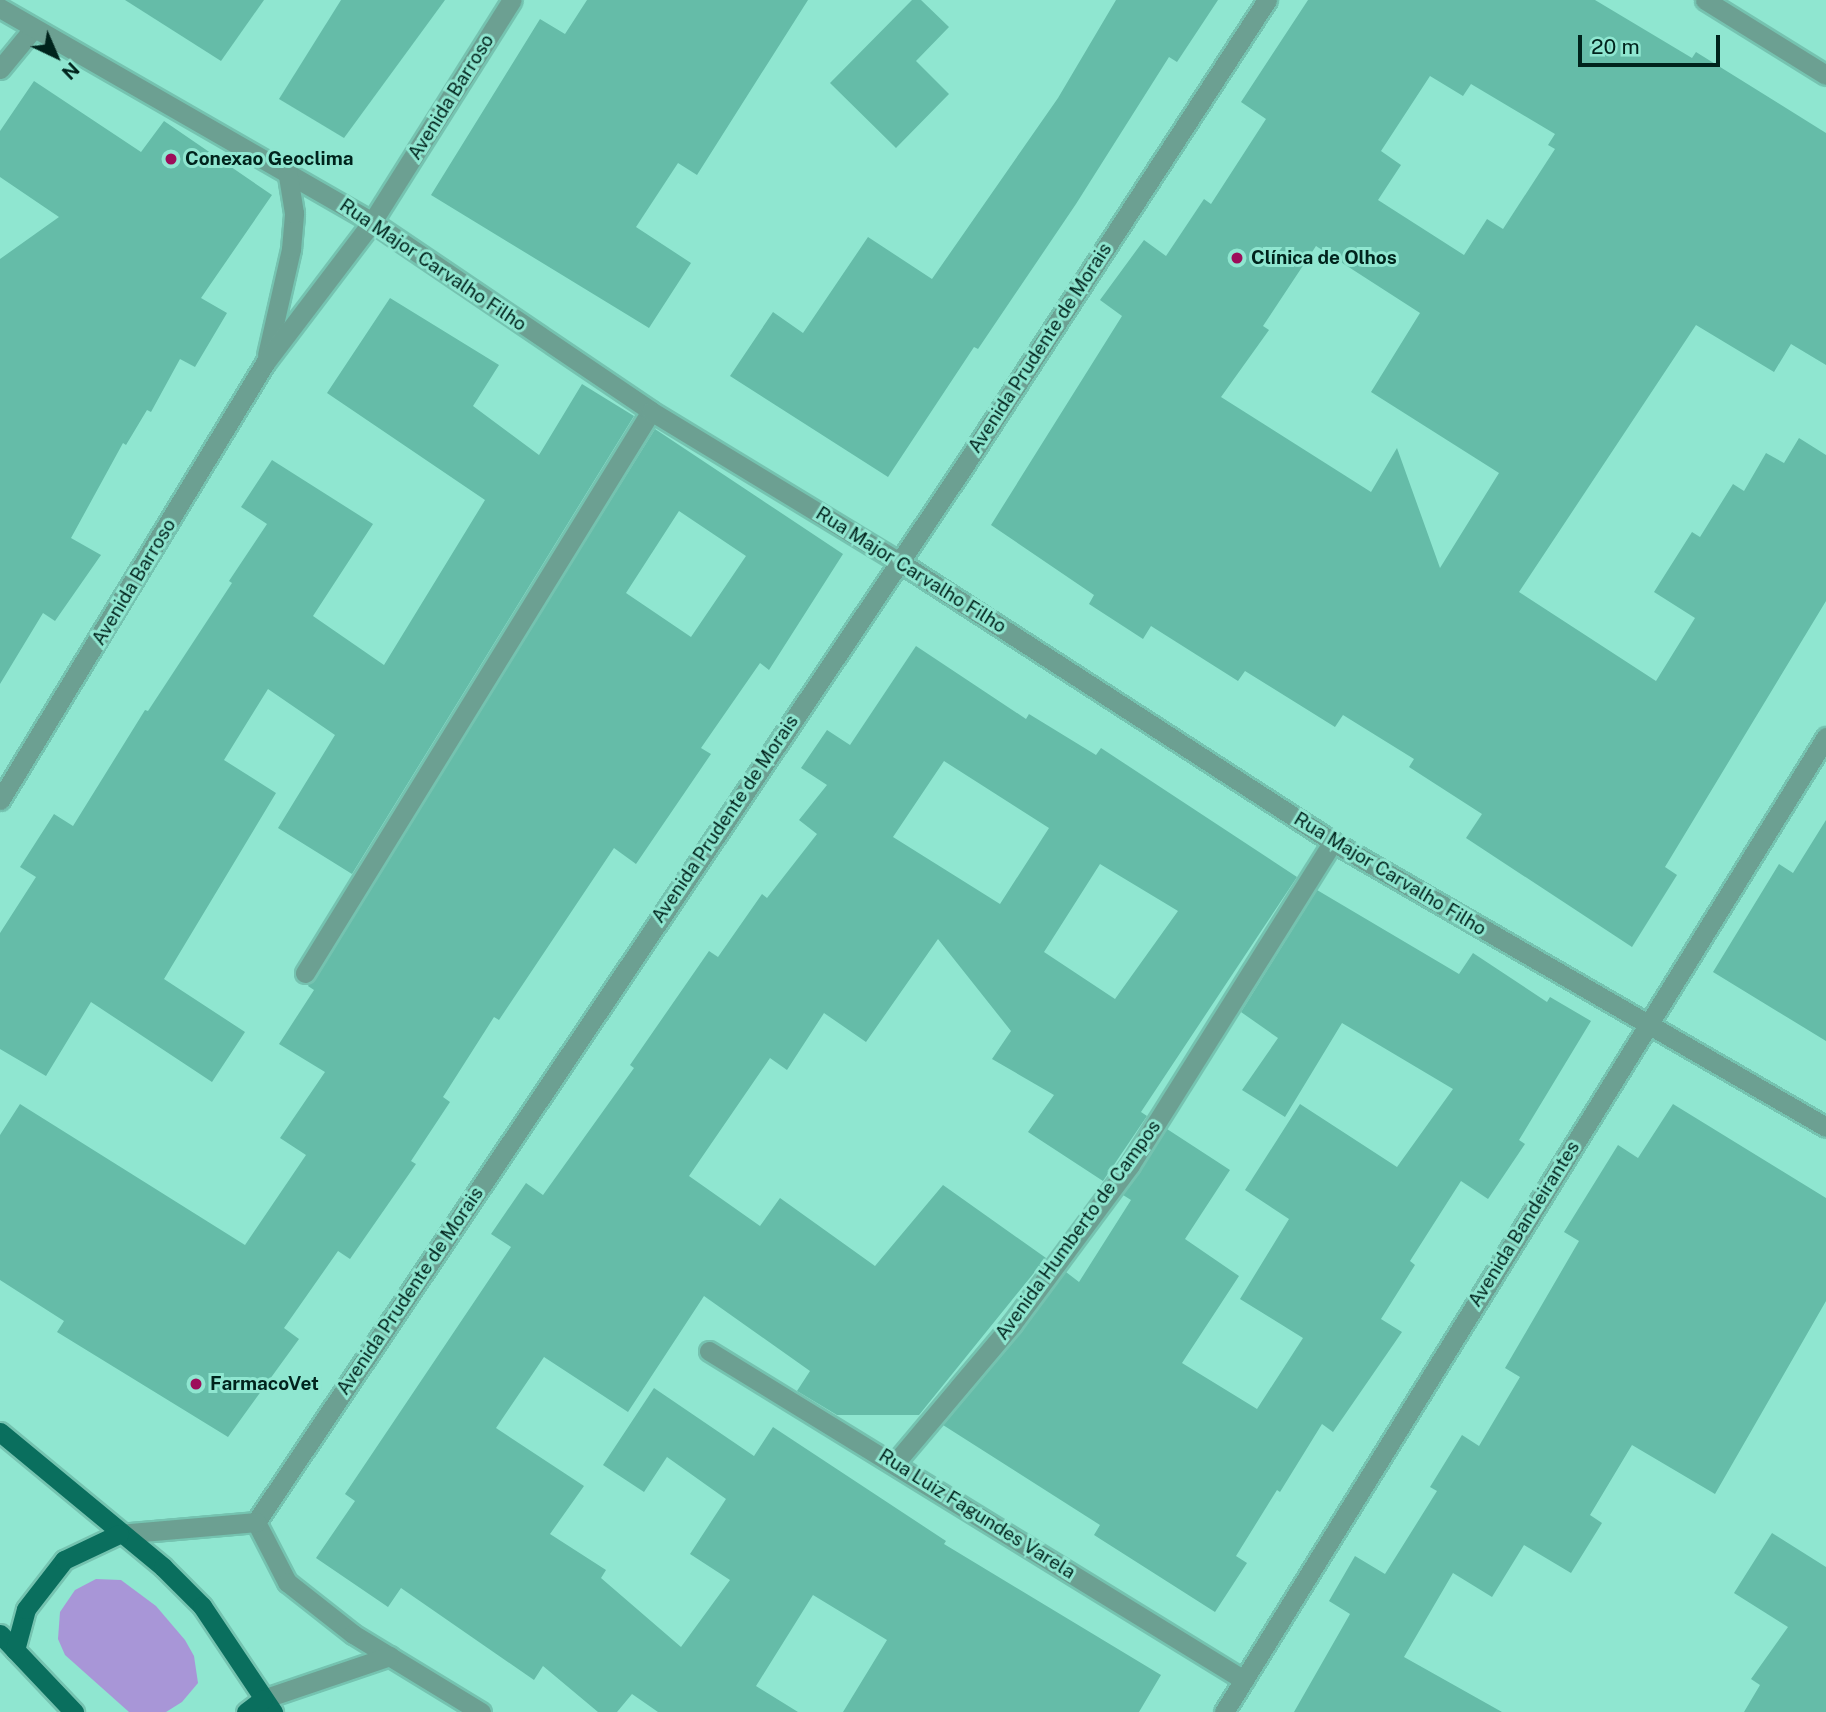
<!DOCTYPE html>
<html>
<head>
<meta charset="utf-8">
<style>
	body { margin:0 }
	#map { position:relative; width:1826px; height:1712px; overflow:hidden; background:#8fe6d0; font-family:"Public Sans",sans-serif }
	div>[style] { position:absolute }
	.green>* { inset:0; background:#a896d7 }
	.building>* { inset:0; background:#65bca8 }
	.roads { filter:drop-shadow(2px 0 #75c3b0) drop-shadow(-2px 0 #75c3b0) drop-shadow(0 2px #75c3b0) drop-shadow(0 -2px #75c3b0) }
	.service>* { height:19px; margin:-9.5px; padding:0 9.5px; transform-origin:9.5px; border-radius:9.5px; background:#6ca092 }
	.minor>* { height:19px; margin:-9.5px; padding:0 9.5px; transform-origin:9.5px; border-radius:9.5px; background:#6ca092 }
	.tertiary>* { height:19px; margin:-9.5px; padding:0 9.5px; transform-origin:9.5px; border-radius:9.5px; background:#6ca092 }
	.primary>* { height:19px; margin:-9.5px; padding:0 9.5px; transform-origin:9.5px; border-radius:9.5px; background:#0a6f5e }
	.dots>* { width:19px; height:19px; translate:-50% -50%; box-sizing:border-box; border:4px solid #8fe6d0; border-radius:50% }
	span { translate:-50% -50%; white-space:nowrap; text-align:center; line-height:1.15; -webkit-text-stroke:6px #8fe6d0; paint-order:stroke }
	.street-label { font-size:19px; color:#00231c }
	.poi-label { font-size:19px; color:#00231c; font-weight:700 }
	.left { translate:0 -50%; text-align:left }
	.north { position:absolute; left:21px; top:21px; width:70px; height:70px; -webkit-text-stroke:5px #8fe6d0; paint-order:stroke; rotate:136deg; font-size:19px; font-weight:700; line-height:28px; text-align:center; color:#00231c }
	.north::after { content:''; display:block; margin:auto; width:24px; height:32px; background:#00231c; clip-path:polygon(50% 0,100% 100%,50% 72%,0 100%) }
	.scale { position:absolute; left:1578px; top:35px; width:142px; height:32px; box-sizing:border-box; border:4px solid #00231c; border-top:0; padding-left:9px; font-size:21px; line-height:24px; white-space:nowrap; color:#00231c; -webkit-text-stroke:5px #8fe6d0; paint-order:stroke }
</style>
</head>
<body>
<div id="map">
	<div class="green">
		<i style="clip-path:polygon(96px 1579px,121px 1580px,156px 1606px,185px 1640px,194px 1656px,198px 1683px,182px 1702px,166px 1712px,129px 1712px,65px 1655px,58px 1639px,60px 1612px,75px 1590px)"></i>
	</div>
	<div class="building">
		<i style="clip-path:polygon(125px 0,264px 0,221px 61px)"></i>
		<i style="clip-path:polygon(341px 0,445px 0,344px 138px,279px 99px)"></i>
		<i style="clip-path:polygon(587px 0,808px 0,697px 175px,678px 163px,636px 227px,691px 263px,649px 328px,431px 195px,540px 19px,565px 34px)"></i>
		<i style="clip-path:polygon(912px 0,921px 0,949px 27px,916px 61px,949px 94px,896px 148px,830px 83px)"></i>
		<i style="clip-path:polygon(1116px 0,1218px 0,1177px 62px,1169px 57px,1076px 204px,978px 349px,974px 347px,888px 477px,730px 376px,773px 312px,803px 333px,868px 237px,932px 279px,1058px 98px)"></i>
		<i style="clip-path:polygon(evenodd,1308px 0,1595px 0,1692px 58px,1696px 52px,1826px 133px,1826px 365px,1791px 344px,1774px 372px,1696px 325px,1519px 592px,1656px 681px,1695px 618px,1654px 592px,1692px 532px,1700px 537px,1733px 484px,1744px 491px,1766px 453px,1784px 463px,1799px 438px,1826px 455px,1826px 601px,1665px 867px,1677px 875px,1632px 947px,1466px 838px,1482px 814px,1409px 767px,1414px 759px,1343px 715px,1335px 727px,1245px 671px,1238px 681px,1151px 626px,1143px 639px,1089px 604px,1094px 595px,991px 525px,1122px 316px,1100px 300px,1144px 240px,1166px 256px,1204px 199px,1211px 204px,1266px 119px,1241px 102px,1308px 0,1430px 76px,1463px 96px,1471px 84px,1555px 134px,1548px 145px,1555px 149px,1503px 229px,1487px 219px,1464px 255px,1378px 200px,1401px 165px,1381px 151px,1430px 76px,1308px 0,1316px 246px,1420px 313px,1371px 392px,1499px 473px,1440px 568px,1397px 448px,1371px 492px,1221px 397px,1269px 330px,1263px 326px,1316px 246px)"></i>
		<i style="clip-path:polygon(34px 81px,141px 152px,164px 121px,272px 195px,201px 298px,227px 313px,195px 367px,180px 359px,151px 412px,147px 410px,126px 445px,123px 443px,71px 538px,101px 555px,55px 621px,43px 613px,0 684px,0 259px,59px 217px,0 177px,0 131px)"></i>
		<i style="clip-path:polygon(390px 298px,499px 365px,473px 406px,539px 455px,582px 384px,634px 416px,352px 874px,278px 828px,335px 735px,268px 689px,224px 760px,276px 793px,164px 979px,245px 1032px,212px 1082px,91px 1002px,46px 1076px,0 1049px,0 933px,36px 877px,20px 867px,54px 814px,73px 826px,145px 710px,148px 711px,232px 583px,229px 581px,267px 524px,241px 507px,272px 460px,373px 524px,313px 616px,384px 665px,485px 500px,327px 393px)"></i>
		<i style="clip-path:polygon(evenodd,655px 429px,843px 554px,769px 670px,760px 663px,701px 748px,711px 754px,636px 864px,614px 848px,499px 1020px,494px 1017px,443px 1097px,450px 1102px,411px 1161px,416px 1164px,350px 1259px,338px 1251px,284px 1328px,299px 1339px,228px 1437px,57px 1332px,64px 1321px,0 1280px,0 1135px,20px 1104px,245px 1245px,306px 1155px,280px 1138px,325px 1072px,279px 1044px,314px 990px,308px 986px,655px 429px,679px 511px,746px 556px,691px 637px,626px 593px,679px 511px)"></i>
		<i style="clip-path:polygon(evenodd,916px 646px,1026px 719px,1029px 714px,1096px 755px,1101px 748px,1297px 877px,1141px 1112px,1147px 1116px,1103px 1181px,1028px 1132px,1054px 1095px,992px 1059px,1011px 1031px,938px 939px,866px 1042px,824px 1013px,787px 1070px,770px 1058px,689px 1176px,760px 1226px,780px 1198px,875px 1266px,943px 1185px,1046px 1258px,919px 1415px,837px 1415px,797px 1391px,810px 1371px,704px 1296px,628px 1412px,544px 1357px,496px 1428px,584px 1486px,550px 1534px,606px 1570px,601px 1578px,681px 1647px,730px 1580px,690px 1554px,726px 1499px,667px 1457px,644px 1492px,603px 1465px,654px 1388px,754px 1456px,773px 1427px,946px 1541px,944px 1544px,1161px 1675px,1139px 1712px,843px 1712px,887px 1640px,813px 1595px,756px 1686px,798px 1712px,658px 1712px,632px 1694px,617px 1712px,598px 1712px,543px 1666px,534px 1680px,401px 1588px,388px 1607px,316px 1558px,355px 1501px,345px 1494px,511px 1247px,491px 1234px,526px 1183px,543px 1195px,634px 1068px,630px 1065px,709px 951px,718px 957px,762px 894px,767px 898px,817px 834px,799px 820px,827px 785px,801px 768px,827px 730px,850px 745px,916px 646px,944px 761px,1049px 828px,1000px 904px,893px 837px,944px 761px,916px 646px,1100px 864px,1178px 911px,1115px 999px,1044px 952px,1100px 864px)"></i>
		<i style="clip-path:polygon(1826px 820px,1826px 1041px,1713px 972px,1779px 864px,1793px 873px)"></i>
		<i style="clip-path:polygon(1317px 890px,1459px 974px,1473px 953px,1547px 1002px,1550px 997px,1591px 1021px,1519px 1140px,1525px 1144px,1488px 1199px,1461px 1181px,1410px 1261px,1415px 1265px,1381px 1319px,1402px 1332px,1333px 1432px,1322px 1424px,1280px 1492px,1277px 1490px,1236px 1556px,1247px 1563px,1215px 1612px,1094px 1535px,1100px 1525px,943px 1425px,1066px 1272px,1079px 1282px,1131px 1200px,1123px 1195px,1167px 1129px,1230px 1170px,1185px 1239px,1239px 1276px,1182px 1363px,1257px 1409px,1303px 1338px,1240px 1299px,1289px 1219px,1245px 1190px,1300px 1104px,1397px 1167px,1453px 1089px,1342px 1023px,1285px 1117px,1242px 1090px,1278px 1038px,1241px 1012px)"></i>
		<i style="clip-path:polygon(1673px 1104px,1826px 1198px,1826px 1301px,1715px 1494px,1632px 1445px,1590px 1515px,1602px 1523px,1571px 1573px,1524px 1545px,1492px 1597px,1453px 1573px,1404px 1657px,1502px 1712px,1294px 1712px,1350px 1614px,1329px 1601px,1355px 1556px,1385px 1574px,1437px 1491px,1430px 1487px,1462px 1435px,1479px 1446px,1520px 1377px,1505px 1368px,1579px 1241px,1564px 1232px,1618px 1145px,1638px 1158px)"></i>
		<i style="clip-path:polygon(1772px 1533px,1826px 1567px,1826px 1712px,1744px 1712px,1760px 1685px,1751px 1679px,1788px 1627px,1734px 1593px)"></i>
	</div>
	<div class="roads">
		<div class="service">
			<i style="left:305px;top:973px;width:660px;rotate:-58.38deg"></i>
		</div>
		<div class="minor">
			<i style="left:1705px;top:0;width:142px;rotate:31.8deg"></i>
			<i style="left:0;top:69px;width:52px;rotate:-50.5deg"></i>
			<i style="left:372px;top:222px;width:337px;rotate:34.1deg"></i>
			<i style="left:651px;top:411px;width:289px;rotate:31.3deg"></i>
			<i style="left:898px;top:561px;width:518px;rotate:32.86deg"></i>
			<i style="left:1333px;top:842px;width:569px;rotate:30.03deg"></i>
			<i style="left:709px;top:1351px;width:628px;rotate:31.59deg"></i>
			<i style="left:895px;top:1463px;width:182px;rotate:-49.9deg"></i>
			<i style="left:1012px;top:1324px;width:198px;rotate:-53.4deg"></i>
			<i style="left:1130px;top:1165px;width:381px;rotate:-57.9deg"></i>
			<i style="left:256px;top:1522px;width:1271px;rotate:-56.16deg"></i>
			<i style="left:964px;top:466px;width:556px;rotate:-56.97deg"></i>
			<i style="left:256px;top:1522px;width:68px;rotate:62.7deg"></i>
			<i style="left:287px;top:1582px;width:84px;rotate:38.2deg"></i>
			<i style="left:353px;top:1634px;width:150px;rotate:31.4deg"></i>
			<i style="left:119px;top:1534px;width:138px;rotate:-5deg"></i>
			<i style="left:263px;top:1699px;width:134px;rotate:-18.7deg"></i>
			<i style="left:1224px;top:1712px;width:1146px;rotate:-58.31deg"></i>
		</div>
		<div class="tertiary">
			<i style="left:0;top:8px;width:429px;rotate:29.9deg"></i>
			<i style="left:267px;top:355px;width:109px;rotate:-77.2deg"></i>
			<i style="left:291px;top:249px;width:36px;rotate:-85deg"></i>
			<i style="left:294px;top:213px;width:44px;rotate:-99.2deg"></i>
			<i style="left:0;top:800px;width:511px;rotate:-58.77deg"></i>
			<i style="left:265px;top:363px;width:177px;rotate:-52.8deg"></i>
			<i style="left:372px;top:222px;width:262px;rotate:-57.8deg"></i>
		</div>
		<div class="primary">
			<i style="left:0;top:1432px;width:212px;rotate:39.6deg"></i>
			<i style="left:163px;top:1567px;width:55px;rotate:45deg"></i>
			<i style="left:202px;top:1606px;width:128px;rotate:56.2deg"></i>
			<i style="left:0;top:1634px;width:108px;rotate:46.5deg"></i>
			<i style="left:15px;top:1650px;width:42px;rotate:-75deg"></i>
			<i style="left:26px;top:1609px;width:62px;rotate:-52.2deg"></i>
			<i style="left:64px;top:1560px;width:61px;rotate:-25.3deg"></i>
			<i style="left:246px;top:1712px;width:21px;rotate:-37deg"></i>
		</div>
	</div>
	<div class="dots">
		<i style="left:171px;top:159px;background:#9d0d5a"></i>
		<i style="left:1237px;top:258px;background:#9d0d5a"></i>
		<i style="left:196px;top:1384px;background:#9d0d5a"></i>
	</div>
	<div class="street-label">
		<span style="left:451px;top:97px;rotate:-58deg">Avenida Barroso</span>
		<span style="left:433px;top:265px;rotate:34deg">Rua Major Carvalho Filho</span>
		<span style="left:1040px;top:348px;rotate:-57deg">Avenida Prudente de Morais</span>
		<span style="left:911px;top:570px;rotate:32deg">Rua Major Carvalho Filho</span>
		<span style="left:134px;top:582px;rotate:-59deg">Avenida Barroso</span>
		<span style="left:725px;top:819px;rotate:-56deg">Avenida Prudente de Morais</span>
		<span style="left:1390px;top:874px;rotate:31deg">Rua Major Carvalho Filho</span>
		<span style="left:1524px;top:1224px;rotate:-58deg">Avenida Bandeirantes</span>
		<span style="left:1078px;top:1230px;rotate:-54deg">Avenida Humberto de Campos</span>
		<span style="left:410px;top:1291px;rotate:-56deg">Avenida Prudente de Morais</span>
		<span style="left:977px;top:1514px;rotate:32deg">Rua Luiz Fagundes Varela</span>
	</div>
	<div class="poi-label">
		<span class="left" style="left:185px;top:159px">Conexao Geoclima</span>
		<span class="left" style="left:1251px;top:258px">Clínica de Olhos</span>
		<span class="left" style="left:210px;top:1384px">FarmacoVet</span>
	</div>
	<div class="north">N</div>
	<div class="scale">20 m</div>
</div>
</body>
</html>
